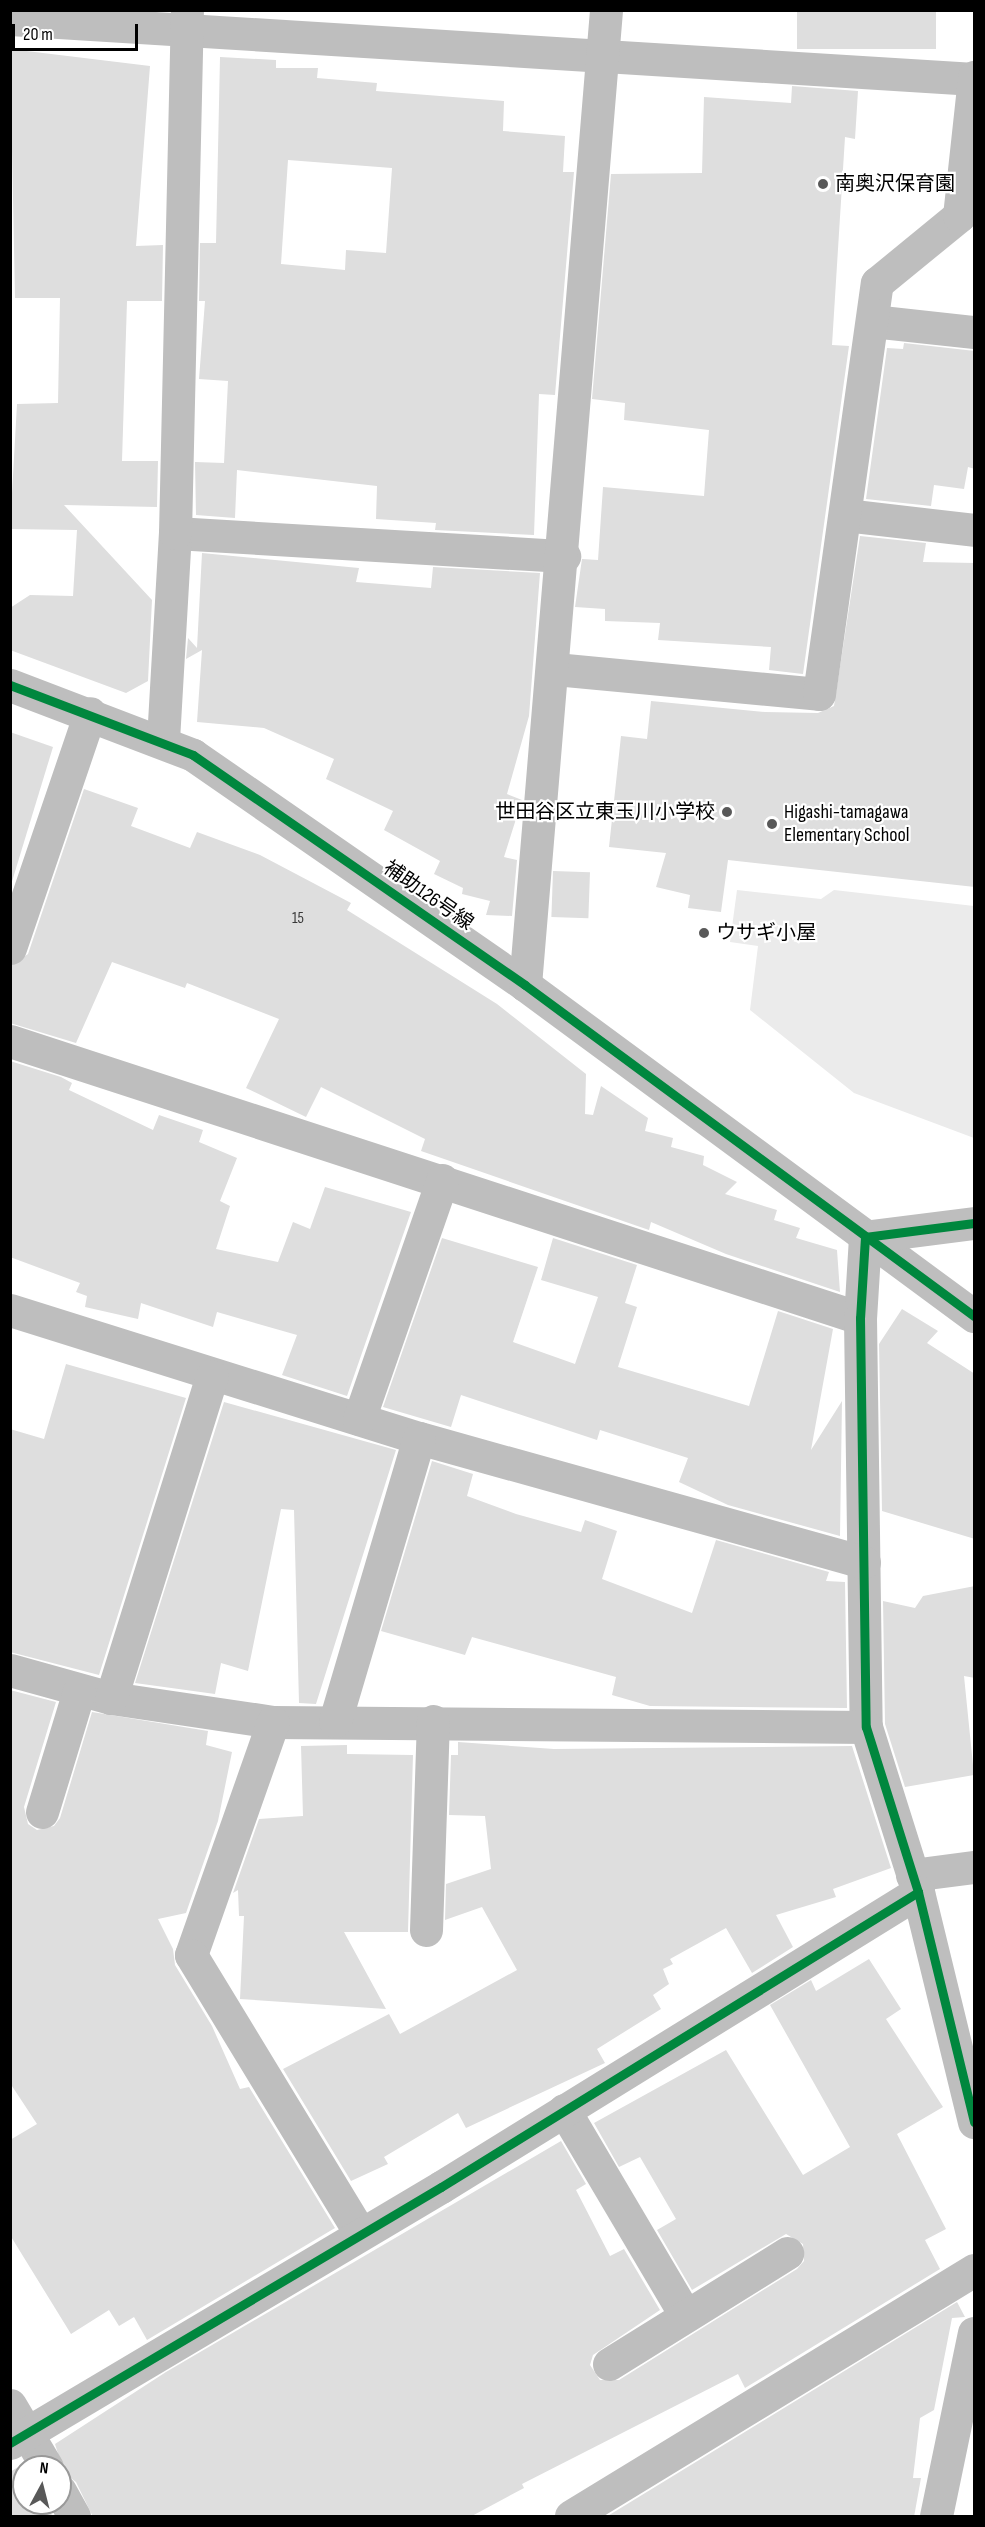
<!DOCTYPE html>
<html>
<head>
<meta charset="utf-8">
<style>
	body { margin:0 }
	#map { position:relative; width:985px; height:2527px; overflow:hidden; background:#fff; font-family:"Sofia Sans Condensed","Noto Sans JP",sans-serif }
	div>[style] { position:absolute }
	.green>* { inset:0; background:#ebebeb }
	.building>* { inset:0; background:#dedede; transform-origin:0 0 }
	.minor>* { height:33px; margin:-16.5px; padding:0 16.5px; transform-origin:16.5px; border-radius:16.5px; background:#bebebe }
	.cycleway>* { height:9px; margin:-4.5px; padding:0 4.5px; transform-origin:4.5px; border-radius:4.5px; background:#00873e }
	.dots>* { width:16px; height:16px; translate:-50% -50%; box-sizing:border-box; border:3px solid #fff; border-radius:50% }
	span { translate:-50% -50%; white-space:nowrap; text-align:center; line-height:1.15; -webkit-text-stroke:4.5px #fff; paint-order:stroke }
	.number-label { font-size:16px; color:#383838 }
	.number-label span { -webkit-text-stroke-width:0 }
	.poi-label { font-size:20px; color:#000 }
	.left { translate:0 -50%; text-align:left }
	.right { translate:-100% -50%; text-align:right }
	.street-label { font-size:20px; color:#000 }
	.frame { position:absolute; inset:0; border:12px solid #000; pointer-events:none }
	.north { position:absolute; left:12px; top:2455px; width:60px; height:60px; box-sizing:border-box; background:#fff; border:2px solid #999; border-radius:50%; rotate:7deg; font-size:16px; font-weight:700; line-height:24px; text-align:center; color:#000 }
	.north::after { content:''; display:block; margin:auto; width:21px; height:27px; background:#595959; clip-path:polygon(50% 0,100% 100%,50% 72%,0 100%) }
	.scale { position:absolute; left:12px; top:24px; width:126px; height:27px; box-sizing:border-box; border:3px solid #000; border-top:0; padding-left:8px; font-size:18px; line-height:21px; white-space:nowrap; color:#000; -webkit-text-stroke:4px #fff; paint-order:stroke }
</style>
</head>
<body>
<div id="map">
	<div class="green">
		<i style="clip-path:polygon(737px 890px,821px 899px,834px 890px,974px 906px,974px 1138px,854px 1093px,750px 1010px,758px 946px,730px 942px)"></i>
	</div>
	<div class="building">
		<i style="left:797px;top:10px;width:139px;height:39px"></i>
		<i style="clip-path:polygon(10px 49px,150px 66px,136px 246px,163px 245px,162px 301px,127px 301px,122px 461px,158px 461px,157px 507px,64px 505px,152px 600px,148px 681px,126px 693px,10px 650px,10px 608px,30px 595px,73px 596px,77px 530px,10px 529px,17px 404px,58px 403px,60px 298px,15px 298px)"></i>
		<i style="clip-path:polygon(evenodd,220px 57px,276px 60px,276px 68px,318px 68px,317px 78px,377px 83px,376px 91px,504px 101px,503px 131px,565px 136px,563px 172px,574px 172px,555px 395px,539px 394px,534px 535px,435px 530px,436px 523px,376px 519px,377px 486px,237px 470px,235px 518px,196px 515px,195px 462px,224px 463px,228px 381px,199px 379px,205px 301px,199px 301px,200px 243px,216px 243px,220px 57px,288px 160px,392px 168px,386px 253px,346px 250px,345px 270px,281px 264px,288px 160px)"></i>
		<i style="clip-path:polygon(792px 86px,858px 91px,855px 139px,845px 137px,832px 345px,849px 346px,803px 674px,769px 670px,771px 647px,658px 640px,660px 623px,605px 621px,605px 609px,575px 607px,582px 559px,598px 560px,603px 487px,704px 496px,709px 430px,624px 420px,625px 403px,592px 399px,611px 174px,702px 173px,704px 97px,791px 103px)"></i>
		<i style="clip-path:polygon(904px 343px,975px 351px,975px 469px,968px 467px,964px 489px,934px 485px,931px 506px,866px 499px,887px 348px,903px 349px)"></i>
		<i style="clip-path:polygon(860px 536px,926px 543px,923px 562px,975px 563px,975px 887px,728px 860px,721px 912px,688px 908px,690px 895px,656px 887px,666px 853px,609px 847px,621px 736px,647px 739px,651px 701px,765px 712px,818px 713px,834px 706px)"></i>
		<i style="clip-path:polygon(202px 553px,359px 568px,356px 582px,431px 588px,433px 567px,540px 573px,529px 716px,507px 794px,522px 800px,504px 857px,517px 860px,512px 916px,486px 915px,490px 901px,462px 894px,463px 888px,434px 874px,440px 861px,384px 830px,393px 811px,326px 779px,334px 759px,264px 728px,197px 722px,202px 650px,186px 659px,188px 638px,197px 648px)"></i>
		<i style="clip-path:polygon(10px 732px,53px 747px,10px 888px)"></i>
		<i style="clip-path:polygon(84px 789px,138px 808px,131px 826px,190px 848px,197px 832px,260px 855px,351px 903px,347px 910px,497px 1004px,586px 1074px,585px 1114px,593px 1115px,601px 1086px,648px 1118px,645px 1131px,673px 1138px,671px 1147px,704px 1156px,703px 1165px,737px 1182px,725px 1194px,777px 1210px,774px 1220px,800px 1228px,796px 1238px,837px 1250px,840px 1292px,726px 1254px,651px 1222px,649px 1230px,421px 1151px,425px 1139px,321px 1087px,306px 1117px,246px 1088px,279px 1019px,187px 983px,185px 988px,112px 962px,76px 1043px,10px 1023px,10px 966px,28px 954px)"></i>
		<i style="left:553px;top:871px;width:37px;height:46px;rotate:2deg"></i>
		<i style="clip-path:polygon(10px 1061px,61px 1077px,72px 1083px,69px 1090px,153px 1130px,159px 1115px,203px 1130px,199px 1142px,237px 1158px,220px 1201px,230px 1206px,216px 1249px,278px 1262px,293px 1222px,310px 1229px,325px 1187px,411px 1212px,347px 1396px,282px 1375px,297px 1335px,217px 1312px,213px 1327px,141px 1303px,138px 1319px,85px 1307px,87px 1296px,76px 1292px,80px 1283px,10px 1257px)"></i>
		<i style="clip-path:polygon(442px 1238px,538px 1267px,513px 1342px,575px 1364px,598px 1297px,541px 1280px,553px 1238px,637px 1265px,625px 1303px,637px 1307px,618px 1367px,749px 1406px,778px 1311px,833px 1329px,811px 1450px,842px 1401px,840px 1536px,728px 1505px,679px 1482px,688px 1458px,600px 1430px,597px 1440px,461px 1395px,451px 1427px,383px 1407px)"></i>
		<i style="clip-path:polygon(902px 1309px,938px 1331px,927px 1343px,975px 1374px,975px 1539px,882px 1511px,879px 1344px)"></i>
		<i style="clip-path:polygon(66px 1364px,186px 1398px,99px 1675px,10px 1652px,10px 1429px,44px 1439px)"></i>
		<i style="clip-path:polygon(224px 1402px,396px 1450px,316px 1704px,299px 1703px,294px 1510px,281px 1509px,248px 1671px,221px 1663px,215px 1694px,135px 1683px)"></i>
		<i style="clip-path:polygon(432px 1461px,473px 1474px,467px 1496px,516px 1514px,581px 1532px,585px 1520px,617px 1531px,602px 1579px,692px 1613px,716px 1540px,829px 1572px,826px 1581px,845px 1582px,847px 1708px,650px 1706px,612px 1695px,616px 1677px,472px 1637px,465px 1655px,381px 1631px)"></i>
		<i style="clip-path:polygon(975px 1586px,975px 1678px,964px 1676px,974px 1775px,905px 1787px,885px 1724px,883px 1601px,915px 1608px,923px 1596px)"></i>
		<i style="clip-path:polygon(10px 1690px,56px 1702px,24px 1807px,28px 1824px,37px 1830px,54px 1826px,60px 1818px,92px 1712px,208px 1731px,206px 1745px,232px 1752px,218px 1821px,186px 1913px,158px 1919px,173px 1949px,175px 1965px,212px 2026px,240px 2089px,249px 2087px,335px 2228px,147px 2340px,134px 2317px,119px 2326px,109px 2310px,71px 2334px,10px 2235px,10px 2140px,37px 2124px,10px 2083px)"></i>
		<i style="clip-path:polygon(458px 1742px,554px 1749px,852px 1746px,891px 1868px,833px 1889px,836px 1897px,776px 1915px,793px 1947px,752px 1973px,726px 1928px,670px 1959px,673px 1964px,663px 1969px,669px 1984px,653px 1995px,661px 2009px,597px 2049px,605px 2063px,466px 2128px,458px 2113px,384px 2157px,388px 2164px,351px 2181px,283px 2069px,389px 2014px,400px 2034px,517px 1970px,482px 1907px,445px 1920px,446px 1884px,491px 1869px,485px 1816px,449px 1815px,451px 1755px,458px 1755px)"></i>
		<i style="clip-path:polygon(347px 1745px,347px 1754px,413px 1755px,408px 1932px,344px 1932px,386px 2009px,240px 1999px,244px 1916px,239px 1916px,238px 1890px,233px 1893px,259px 1819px,303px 1816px,301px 1746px)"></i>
		<i style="clip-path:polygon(869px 1959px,901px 2009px,886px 2019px,943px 2107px,897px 2134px,946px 2229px,925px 2240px,940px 2269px,745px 2388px,738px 2374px,522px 2484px,524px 2488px,470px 2517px,93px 2517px,76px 2482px,64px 2473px,55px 2444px,166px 2372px,561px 2141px,586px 2184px,576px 2190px,610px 2256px,624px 2249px,660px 2310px,593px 2355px,590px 2365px,600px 2380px,619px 2380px,797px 2269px,804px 2261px,803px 2244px,786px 2234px,692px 2290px,657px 2230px,676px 2219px,640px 2157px,619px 2167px,594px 2123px,726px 2050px,803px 2175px,850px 2147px,770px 2005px,811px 1980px,816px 1991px)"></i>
		<i style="clip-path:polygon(957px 2302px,965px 2317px,952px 2318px,934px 2410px,920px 2418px,913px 2478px,921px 2478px,914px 2517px,606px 2517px)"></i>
		<i style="clip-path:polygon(23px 2464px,24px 2503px,45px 2503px,53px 2517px,10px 2517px,10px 2472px)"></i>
	</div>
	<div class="minor">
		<i style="left:10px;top:19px;width:966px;rotate:3.56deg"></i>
		<i style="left:872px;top:321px;width:103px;rotate:6.2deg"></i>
		<i style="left:845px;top:515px;width:130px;rotate:6.6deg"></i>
		<i style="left:175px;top:533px;width:390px;rotate:3.4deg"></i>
		<i style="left:555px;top:669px;width:265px;rotate:5.4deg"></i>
		<i style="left:819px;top:694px;width:415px;rotate:-82deg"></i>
		<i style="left:877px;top:283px;width:106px;rotate:-39.3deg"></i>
		<i style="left:959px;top:216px;width:140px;rotate:-83.8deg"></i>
		<i style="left:10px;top:685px;width:196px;rotate:20.9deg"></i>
		<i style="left:193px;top:755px;width:404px;rotate:34.7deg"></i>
		<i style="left:525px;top:985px;width:558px;rotate:36.4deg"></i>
		<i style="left:163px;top:740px;width:207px;rotate:-86.7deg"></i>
		<i style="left:175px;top:533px;width:523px;rotate:-88.69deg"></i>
		<i style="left:10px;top:948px;width:248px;rotate:-71.2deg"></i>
		<i style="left:525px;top:985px;width:978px;rotate:-85.25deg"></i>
		<i style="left:10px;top:1041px;width:894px;rotate:18.05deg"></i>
		<i style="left:974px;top:1223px;width:110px;rotate:172.7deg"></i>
		<i style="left:865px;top:1237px;width:81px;rotate:93.5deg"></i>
		<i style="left:860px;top:1318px;width:409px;rotate:89.2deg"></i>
		<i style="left:866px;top:1727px;width:173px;rotate:72.5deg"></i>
		<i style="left:918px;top:1892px;width:237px;rotate:76.3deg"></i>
		<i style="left:10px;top:1310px;width:429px;rotate:17.4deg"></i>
		<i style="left:419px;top:1438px;width:462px;rotate:15.6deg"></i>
		<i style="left:359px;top:1419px;width:253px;rotate:-70.8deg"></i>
		<i style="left:10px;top:1670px;width:105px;rotate:15.5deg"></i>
		<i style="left:111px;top:1698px;width:164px;rotate:8.4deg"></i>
		<i style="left:273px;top:1722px;width:593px;rotate:0.48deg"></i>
		<i style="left:111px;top:1698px;width:337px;rotate:-72.6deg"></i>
		<i style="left:335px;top:1721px;width:295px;rotate:-73.5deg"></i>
		<i style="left:273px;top:1722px;width:247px;rotate:109.4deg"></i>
		<i style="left:191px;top:1955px;width:323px;rotate:58.7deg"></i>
		<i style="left:42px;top:1812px;width:127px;rotate:-73deg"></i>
		<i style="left:912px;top:1875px;width:63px;rotate:-7.4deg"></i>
		<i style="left:426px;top:1930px;width:209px;rotate:-88.1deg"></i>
		<i style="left:564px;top:2110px;width:238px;rotate:59.4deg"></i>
		<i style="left:609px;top:2364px;width:210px;rotate:-31.9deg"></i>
		<i style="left:10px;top:2405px;width:72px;rotate:59.2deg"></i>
		<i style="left:10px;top:2443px;width:501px;rotate:-30.71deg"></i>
		<i style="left:441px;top:2187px;width:561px;rotate:-31.73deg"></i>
		<i style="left:60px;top:2491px;width:29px;rotate:61deg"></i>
		<i style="left:571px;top:2516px;width:472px;rotate:-31.4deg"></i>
		<i style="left:936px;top:2516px;width:187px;rotate:-78.3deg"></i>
	</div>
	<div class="cycleway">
		<i style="left:10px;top:685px;width:196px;rotate:20.9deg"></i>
		<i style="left:193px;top:755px;width:404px;rotate:34.7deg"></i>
		<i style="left:525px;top:985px;width:558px;rotate:36.4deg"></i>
		<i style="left:974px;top:1223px;width:110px;rotate:172.7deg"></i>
		<i style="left:865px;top:1237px;width:81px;rotate:93.5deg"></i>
		<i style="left:860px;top:1318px;width:409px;rotate:89.2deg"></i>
		<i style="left:866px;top:1727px;width:173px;rotate:72.5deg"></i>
		<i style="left:918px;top:1892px;width:237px;rotate:76.3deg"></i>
		<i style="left:10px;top:2443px;width:501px;rotate:-30.71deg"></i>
		<i style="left:441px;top:2187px;width:561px;rotate:-31.73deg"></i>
	</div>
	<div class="dots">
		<i style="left:823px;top:184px;background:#595959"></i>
		<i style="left:727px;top:812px;background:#595959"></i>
		<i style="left:772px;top:824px;background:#595959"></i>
		<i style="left:704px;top:933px;background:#595959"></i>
	</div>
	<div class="number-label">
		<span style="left:298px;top:919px">15</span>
	</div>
	<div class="poi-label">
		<span class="left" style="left:835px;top:184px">南奥沢保育園</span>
		<span class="right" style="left:715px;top:812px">世田谷区立東玉川小学校</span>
		<span class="left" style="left:784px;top:824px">Higashi-tamagawa<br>Elementary School</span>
		<span class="left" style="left:716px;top:933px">ウサギ小屋</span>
	</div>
	<div class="street-label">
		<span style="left:428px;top:896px;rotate:35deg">補助126号線</span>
	</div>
	<div class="frame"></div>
	<div class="north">N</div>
	<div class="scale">20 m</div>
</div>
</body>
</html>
